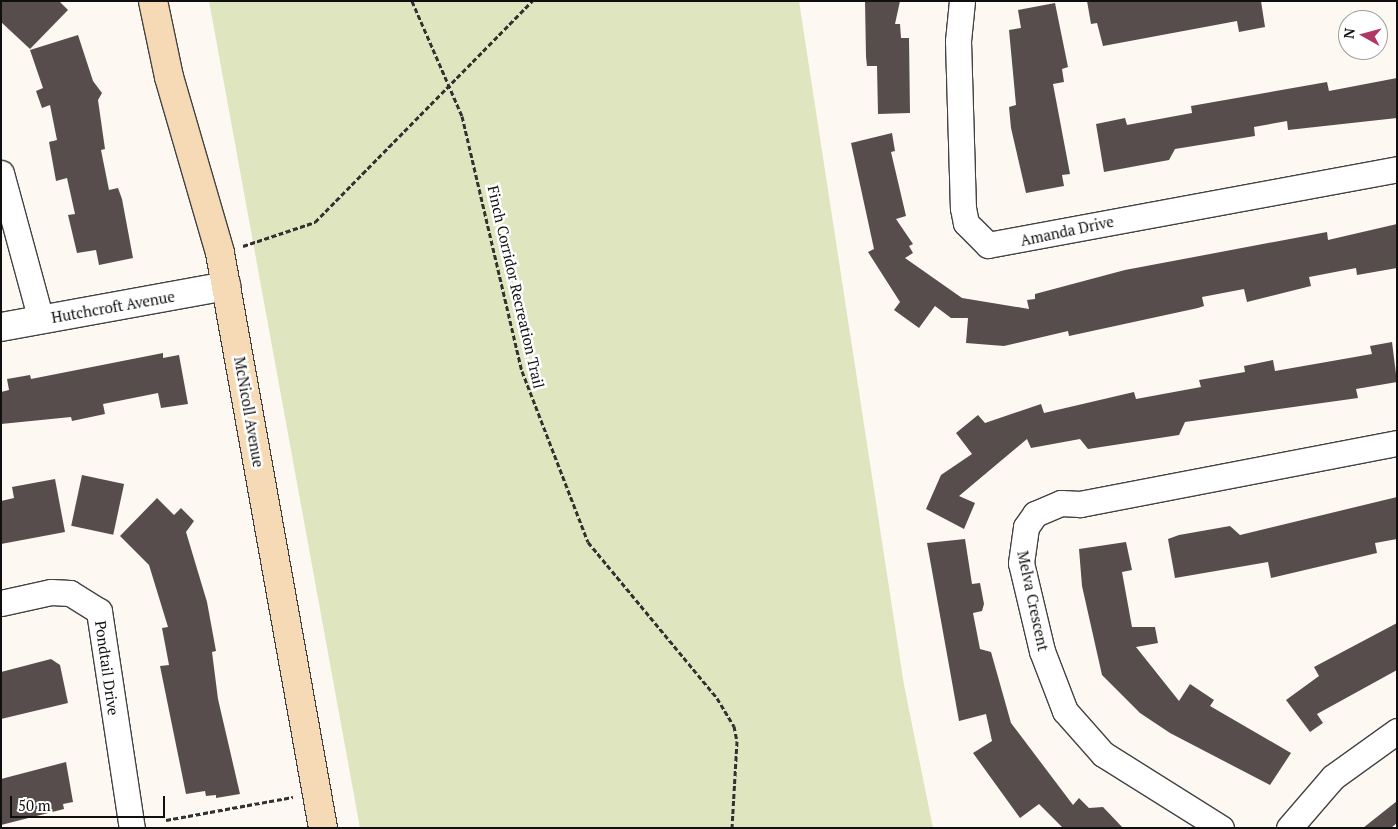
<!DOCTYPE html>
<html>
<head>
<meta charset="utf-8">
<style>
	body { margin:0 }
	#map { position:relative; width:1398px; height:829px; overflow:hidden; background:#fdf8f2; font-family:"PT Serif",serif }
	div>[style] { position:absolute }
	.green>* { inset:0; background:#dfe5bf }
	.building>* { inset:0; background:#564d4c; transform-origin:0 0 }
	.path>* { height:3px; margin-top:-1.5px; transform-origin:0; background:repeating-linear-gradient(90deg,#313131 0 5px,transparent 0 7.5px) }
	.roads { filter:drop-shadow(1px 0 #424242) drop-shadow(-1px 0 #424242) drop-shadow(0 1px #424242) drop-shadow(0 -1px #424242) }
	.minor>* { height:25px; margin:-12.5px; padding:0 12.5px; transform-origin:12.5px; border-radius:12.5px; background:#fff }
	.tertiary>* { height:28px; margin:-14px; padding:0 14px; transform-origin:14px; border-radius:14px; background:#fff }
	.secondary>* { height:28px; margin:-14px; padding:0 14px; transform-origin:14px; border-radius:14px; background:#f6dab5 }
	span { translate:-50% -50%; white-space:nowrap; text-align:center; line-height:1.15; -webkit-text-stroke:5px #fff; paint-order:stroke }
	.street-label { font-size:15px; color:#0f0f0f }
	.frame { position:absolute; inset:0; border:2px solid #0f0f0f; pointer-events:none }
	.north { position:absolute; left:1338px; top:10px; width:50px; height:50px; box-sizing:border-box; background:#fff; border:1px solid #9f9f9f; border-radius:50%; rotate:277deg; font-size:14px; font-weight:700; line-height:20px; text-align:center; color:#0f0f0f }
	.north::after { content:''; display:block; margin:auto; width:18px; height:22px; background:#b03663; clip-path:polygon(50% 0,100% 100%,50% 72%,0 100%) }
	.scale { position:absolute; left:10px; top:796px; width:155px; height:22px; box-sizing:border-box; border:2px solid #0f0f0f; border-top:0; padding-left:6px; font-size:15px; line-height:18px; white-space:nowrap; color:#0f0f0f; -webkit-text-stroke:4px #fff; paint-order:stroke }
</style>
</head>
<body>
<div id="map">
	<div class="green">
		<i style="clip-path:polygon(209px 1px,799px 1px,904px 685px,933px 828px,360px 828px)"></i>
	</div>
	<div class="building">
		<i style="clip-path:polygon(1px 1px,59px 1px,68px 10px,30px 49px,1px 22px)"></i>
		<i style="clip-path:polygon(865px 1px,900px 1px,895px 24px,900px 24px,901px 38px,909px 38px,910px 113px,878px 114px,877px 66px,867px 66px,866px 57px)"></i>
		<i style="clip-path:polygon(1087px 1px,1261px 1px,1265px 27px,1239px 32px,1237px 21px,1103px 46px,1097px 23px,1091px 24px)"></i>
		<i style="clip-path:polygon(1055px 3px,1068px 67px,1062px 69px,1064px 82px,1053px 84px,1070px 174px,1062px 175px,1064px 186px,1026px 193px,1011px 128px,1009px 107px,1016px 105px,1009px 30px,1021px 28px,1018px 10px)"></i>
		<i style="clip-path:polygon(78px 35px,93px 81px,102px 93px,98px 100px,105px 149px,101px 150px,109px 190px,118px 188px,122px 199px,133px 258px,99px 265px,96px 250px,77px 253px,68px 215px,75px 214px,67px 178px,56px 181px,49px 142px,57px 140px,50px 105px,42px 108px,36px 91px,43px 88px,30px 50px)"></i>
		<i style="clip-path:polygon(1397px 78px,1397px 118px,1288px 130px,1287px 121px,1254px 127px,1255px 136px,1175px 149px,1169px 160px,1104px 172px,1096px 124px,1125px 118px,1127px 125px,1192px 113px,1191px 106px,1327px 82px,1329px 91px)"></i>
		<i style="clip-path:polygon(892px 133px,895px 151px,891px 152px,906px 216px,896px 219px,913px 244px,909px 246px,913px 253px,905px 258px,962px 298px,1029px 309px,1027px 300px,1035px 299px,1035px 294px,1125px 270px,1327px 232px,1328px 240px,1397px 224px,1397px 268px,1357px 275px,1356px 268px,1309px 277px,1311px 286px,1247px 302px,1244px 289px,1202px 297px,1204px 306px,1198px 308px,1069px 336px,1068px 331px,1004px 346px,966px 343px,968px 318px,951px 318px,935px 306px,919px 328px,894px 310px,900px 302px,868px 252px,874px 249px,851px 143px)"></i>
		<i style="clip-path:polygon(1392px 342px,1397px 382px,1356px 389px,1358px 398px,1185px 422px,1179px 435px,1088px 449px,1080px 439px,1031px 448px,1027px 439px,959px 496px,975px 503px,964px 529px,926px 509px,941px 475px,972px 454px,956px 433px,978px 415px,985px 423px,1041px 404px,1044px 413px,1134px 392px,1136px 399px,1201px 387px,1199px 380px,1245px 372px,1244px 366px,1273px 360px,1275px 371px,1372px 354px,1370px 346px)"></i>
		<i style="clip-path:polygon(163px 353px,163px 358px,179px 355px,188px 404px,161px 408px,158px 393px,103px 404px,105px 414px,72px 421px,71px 417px,1px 424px,1px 392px,9px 390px,7px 379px,30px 375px,31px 379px)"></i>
		<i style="left:82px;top:475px;width:43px;height:52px;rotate:12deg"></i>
		<i style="clip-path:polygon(55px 479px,65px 532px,1px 544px,1px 501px,14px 498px,12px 487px)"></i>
		<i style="clip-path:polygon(1397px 497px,1397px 539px,1375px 543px,1377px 553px,1271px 578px,1268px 562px,1175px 578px,1168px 539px,1179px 535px,1230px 526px,1240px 535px)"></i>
		<i style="clip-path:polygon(157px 498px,174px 515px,181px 508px,194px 521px,186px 532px,207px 602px,216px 651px,212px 652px,218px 699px,240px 794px,216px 798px,216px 795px,206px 796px,205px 791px,186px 794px,160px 666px,169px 665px,162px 628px,168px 627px,149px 565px,120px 536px)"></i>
		<i style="clip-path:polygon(965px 539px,972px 584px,980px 583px,984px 604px,982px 611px,973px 613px,980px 649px,991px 652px,1011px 723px,1073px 805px,1079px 798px,1089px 808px,1103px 807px,1123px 828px,1063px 828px,1039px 804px,1020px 818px,973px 753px,992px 741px,986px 714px,959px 721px,927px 543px)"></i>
		<i style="clip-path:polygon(1126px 542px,1132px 570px,1122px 572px,1132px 627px,1155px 627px,1158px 643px,1136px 647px,1179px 701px,1190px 684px,1214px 700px,1210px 706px,1291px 753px,1270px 785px,1170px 733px,1140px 713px,1102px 675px,1082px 586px,1079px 549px)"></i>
		<i style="clip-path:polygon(1397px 623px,1397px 670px,1317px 714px,1323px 723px,1310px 732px,1286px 700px,1319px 676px,1314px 667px)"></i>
		<i style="clip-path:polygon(51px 659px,60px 665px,68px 703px,1px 719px,1px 672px)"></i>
		<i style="clip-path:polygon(66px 762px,73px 802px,63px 804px,64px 809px,1px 825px,1px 779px)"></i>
		<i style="clip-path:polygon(1397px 801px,1397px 823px,1391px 828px,1363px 828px)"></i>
	</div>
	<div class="path">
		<i style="left:412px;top:1px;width:125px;rotate:66.5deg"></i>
		<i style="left:462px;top:116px;width:262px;rotate:76.8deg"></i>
		<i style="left:522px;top:371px;width:183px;rotate:68.9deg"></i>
		<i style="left:588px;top:542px;width:202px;rotate:50.4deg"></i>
		<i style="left:717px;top:698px;width:33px;rotate:59deg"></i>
		<i style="left:734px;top:726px;width:15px;rotate:79deg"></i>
		<i style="left:737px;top:741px;width:87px;rotate:93.3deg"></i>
		<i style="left:243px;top:246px;width:76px;rotate:-18.4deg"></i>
		<i style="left:315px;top:222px;width:310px;rotate:-45.5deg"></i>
		<i style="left:166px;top:820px;width:129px;rotate:-10.3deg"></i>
	</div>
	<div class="roads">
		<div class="minor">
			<i style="left:962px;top:1px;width:40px;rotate:95.7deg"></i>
			<i style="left:958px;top:41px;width:167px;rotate:88.3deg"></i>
			<i style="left:963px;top:208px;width:15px;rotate:79deg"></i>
			<i style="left:966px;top:223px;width:31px;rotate:45deg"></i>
			<i style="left:988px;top:245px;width:416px;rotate:-10.5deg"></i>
			<i style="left:1px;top:173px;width:152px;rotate:74.8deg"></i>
			<i style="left:1px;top:603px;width:51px;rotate:-12.4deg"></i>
			<i style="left:51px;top:592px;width:19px;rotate:3deg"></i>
			<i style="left:70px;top:593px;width:34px;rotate:32deg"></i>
			<i style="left:99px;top:611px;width:219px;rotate:81.4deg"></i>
			<i style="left:1221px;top:828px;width:139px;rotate:-147.9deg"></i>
			<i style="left:1103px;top:754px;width:57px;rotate:-131.5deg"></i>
			<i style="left:1065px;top:711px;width:64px;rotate:-111deg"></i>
			<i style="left:1042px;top:651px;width:90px;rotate:-103.4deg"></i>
			<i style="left:1021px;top:563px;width:36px;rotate:-82deg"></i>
			<i style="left:1026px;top:527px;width:16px;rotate:-55deg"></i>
			<i style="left:1035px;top:514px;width:28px;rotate:-23deg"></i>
			<i style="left:1061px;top:503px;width:19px;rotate:3deg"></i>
			<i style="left:1080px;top:504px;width:323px;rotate:-10.9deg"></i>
			<i style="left:1289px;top:828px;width:67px;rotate:-49.2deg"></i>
			<i style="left:1333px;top:777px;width:79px;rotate:-35.7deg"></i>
		</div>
		<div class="tertiary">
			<i style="left:1px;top:327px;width:229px;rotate:-10.3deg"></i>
		</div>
		<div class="secondary">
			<i style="left:153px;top:1px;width:78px;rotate:78.1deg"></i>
			<i style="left:169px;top:77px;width:183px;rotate:73.8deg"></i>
			<i style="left:220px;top:253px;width:584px;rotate:79.84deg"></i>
		</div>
	</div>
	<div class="street-label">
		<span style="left:1067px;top:231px;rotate:-12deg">Amanda Drive</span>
		<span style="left:516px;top:287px;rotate:77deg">Finch Corridor Recreation Trail</span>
		<span style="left:113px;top:307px;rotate:-10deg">Hutchcroft Avenue</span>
		<span style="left:249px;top:412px;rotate:80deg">McNicoll Avenue</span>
		<span style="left:1033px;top:601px;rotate:78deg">Melva Crescent</span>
		<span style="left:107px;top:668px;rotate:82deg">Pondtail Drive</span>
	</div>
	<div class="frame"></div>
	<div class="north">N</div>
	<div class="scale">50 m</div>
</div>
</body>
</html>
